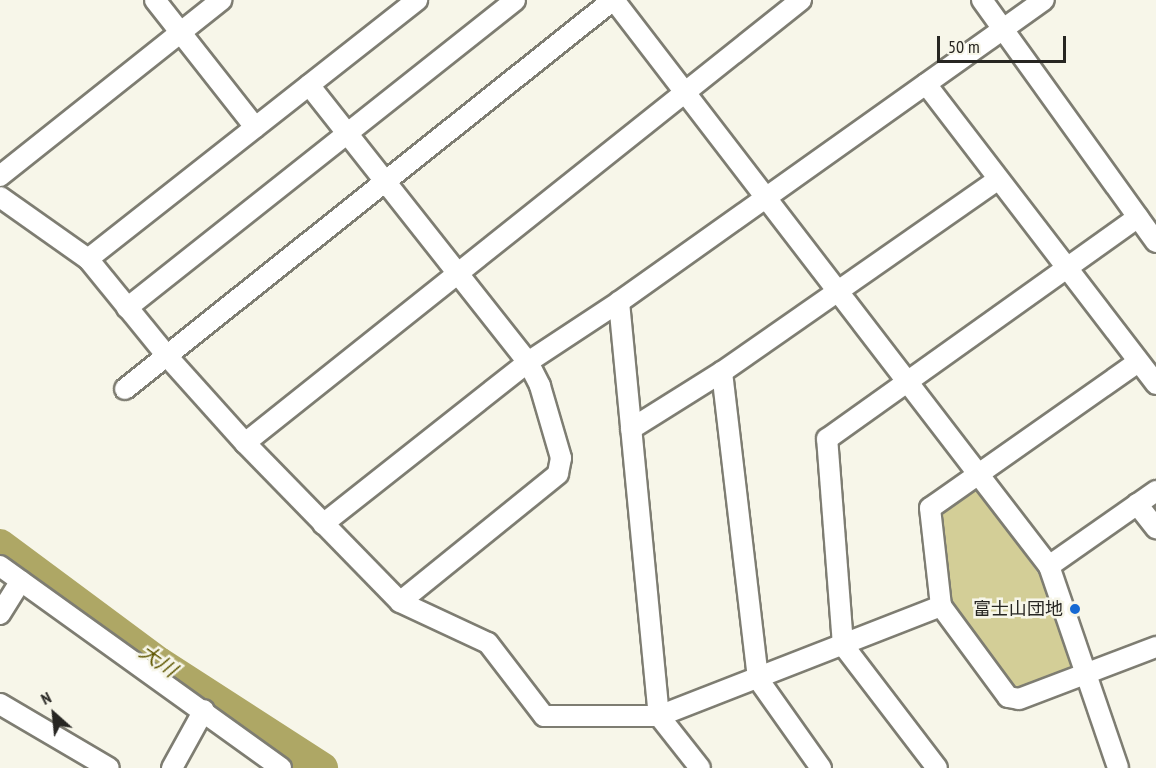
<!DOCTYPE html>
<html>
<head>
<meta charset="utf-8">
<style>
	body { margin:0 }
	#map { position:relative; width:1156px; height:768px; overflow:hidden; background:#f7f6e9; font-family:"PT Sans Narrow","Noto Sans JP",sans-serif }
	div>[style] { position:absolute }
	.green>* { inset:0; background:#d3ce97 }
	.river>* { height:32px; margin:-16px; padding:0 16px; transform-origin:16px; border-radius:16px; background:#aea765 }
	.roads { filter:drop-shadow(2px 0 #7e7d72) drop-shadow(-2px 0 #7e7d72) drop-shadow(0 2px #7e7d72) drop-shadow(0 -2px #7e7d72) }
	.minor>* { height:20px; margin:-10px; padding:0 10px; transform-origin:10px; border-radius:10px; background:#fff }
	.dots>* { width:16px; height:16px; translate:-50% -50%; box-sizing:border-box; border:3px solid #f7f6e9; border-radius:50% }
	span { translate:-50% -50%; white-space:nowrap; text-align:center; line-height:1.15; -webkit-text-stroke:5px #f7f6e9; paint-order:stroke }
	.poi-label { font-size:18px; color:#272622 }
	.right { translate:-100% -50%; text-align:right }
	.water-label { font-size:20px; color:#5e5600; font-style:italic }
	.north { position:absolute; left:24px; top:684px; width:60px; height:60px; -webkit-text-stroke:4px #f7f6e9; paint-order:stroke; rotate:333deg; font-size:16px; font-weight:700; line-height:24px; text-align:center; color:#272622 }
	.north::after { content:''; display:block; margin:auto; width:21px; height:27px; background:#272622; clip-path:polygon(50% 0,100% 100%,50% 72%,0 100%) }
	.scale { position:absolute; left:937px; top:36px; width:129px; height:27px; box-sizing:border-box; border:3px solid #272622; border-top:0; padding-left:8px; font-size:18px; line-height:21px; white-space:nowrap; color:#272622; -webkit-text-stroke:4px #f7f6e9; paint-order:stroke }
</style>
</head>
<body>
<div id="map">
	<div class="green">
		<i style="clip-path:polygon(973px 484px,1041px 577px,1072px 670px,1014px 694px,946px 603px,935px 511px)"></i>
	</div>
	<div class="river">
		<i style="left:0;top:545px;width:198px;rotate:36.6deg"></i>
		<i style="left:159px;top:663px;width:194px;rotate:32.8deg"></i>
	</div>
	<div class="roads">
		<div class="minor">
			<i style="left:155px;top:0;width:162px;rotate:51.8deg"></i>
			<i style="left:614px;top:0;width:714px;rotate:52.46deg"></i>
			<i style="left:1049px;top:566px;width:213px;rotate:71.1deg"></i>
			<i style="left:982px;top:0;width:298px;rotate:54.3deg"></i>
			<i style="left:926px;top:84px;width:378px;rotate:52.5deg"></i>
			<i style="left:309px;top:85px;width:353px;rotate:51.7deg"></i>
			<i style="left:528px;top:362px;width:27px;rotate:63deg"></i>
			<i style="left:540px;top:386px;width:75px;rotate:73.7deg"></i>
			<i style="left:561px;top:458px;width:16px;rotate:101deg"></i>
			<i style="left:558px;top:474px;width:203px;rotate:141deg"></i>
			<i style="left:0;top:176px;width:283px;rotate:-38.5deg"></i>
			<i style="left:0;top:197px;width:108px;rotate:35.2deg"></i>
			<i style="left:88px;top:259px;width:125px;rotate:50.8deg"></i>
			<i style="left:167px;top:356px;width:117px;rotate:48.1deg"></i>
			<i style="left:245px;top:443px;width:222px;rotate:45.7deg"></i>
			<i style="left:400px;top:602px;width:97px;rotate:25deg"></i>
			<i style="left:488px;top:643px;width:92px;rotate:52.5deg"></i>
			<i style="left:544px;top:716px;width:115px"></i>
			<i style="left:659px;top:716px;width:303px;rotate:-21.3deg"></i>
			<i style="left:88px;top:259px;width:419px;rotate:-38.2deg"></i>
			<i style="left:619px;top:302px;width:416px;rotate:84.5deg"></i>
			<i style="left:659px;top:716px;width:66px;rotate:51.7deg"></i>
			<i style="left:127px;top:308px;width:495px;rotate:-38.4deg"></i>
			<i style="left:1138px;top:362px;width:254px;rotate:144.9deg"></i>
			<i style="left:930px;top:508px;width:99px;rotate:83.6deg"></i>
			<i style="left:941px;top:606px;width:113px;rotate:53.6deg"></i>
			<i style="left:1008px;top:697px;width:11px;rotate:10deg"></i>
			<i style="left:1019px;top:699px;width:147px;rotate:-20.8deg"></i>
			<i style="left:722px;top:372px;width:309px;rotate:83.3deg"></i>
			<i style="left:758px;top:679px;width:109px;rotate:54.7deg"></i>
			<i style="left:125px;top:389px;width:624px;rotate:-38.56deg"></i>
			<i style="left:631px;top:429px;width:107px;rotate:-32.1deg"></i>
			<i style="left:722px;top:372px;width:335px;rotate:-34.9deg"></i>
			<i style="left:245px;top:443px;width:711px;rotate:-38.55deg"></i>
			<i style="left:1137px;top:504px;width:31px;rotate:52deg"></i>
			<i style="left:323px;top:524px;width:261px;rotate:-38.3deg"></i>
			<i style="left:528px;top:362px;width:109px;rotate:-33.4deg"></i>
			<i style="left:619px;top:302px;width:521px;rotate:-35.4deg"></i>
			<i style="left:0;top:566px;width:346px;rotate:35.7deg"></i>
			<i style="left:1049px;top:566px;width:131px;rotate:-35deg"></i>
			<i style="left:0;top:614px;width:39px;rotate:-58deg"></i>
			<i style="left:0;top:704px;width:126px;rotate:30.4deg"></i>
			<i style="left:172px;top:768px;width:66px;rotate:-61.1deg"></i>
			<i style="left:937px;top:768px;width:155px;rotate:-127.4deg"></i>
			<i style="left:843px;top:645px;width:207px;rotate:-94.4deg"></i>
			<i style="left:827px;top:439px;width:382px;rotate:-35.5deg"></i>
		</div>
	</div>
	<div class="dots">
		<i style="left:1075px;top:609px;background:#1669d3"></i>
	</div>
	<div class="poi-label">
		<span class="right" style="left:1063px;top:609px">富士山団地</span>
	</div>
	<div class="water-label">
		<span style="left:158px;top:661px;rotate:35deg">大川</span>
	</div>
	<div class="north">N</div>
	<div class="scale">50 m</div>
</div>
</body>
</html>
